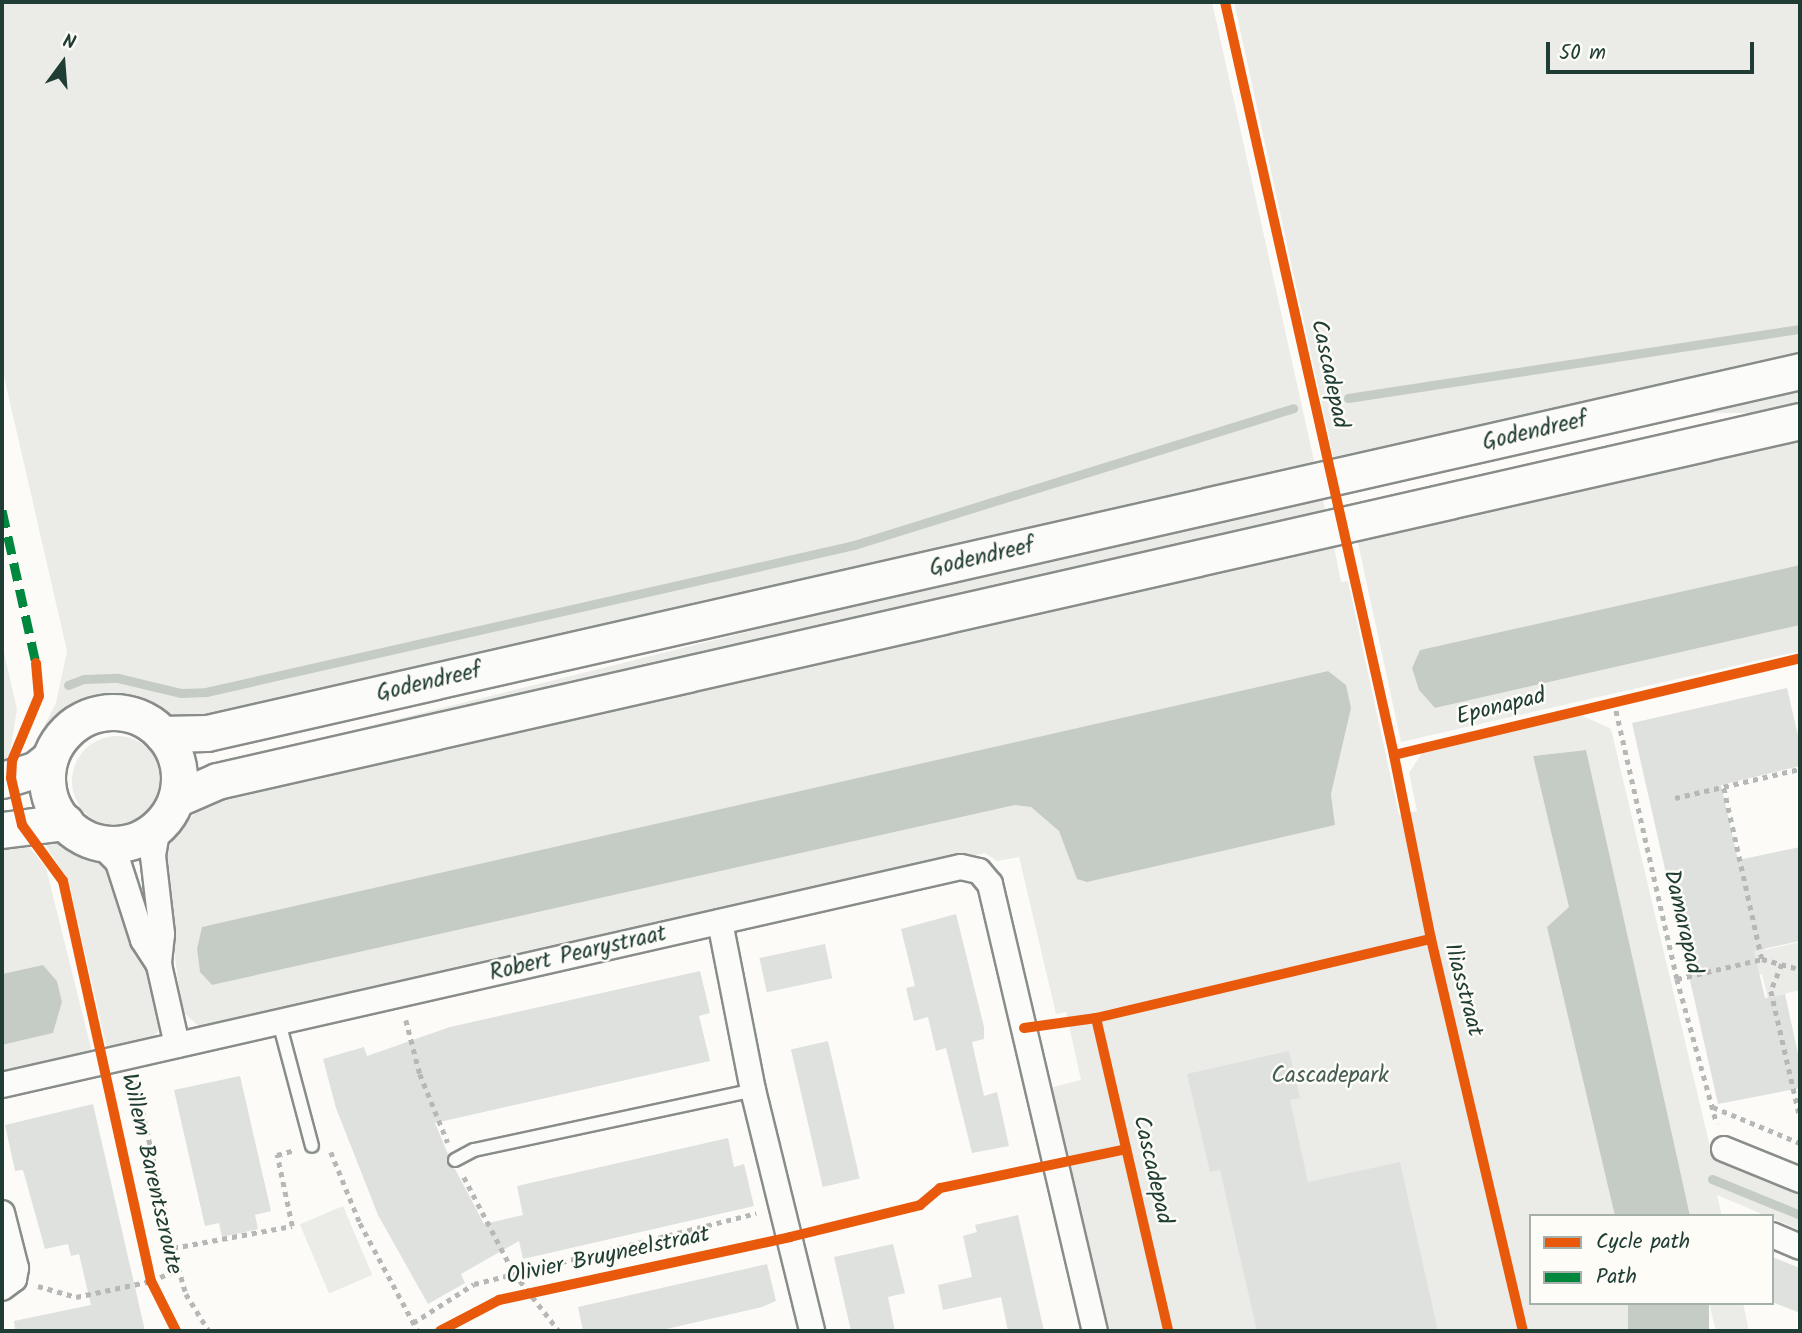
<!DOCTYPE html>
<html>
<head>
<meta charset="utf-8">
<style>
	body { margin:0 }
	#map { position:relative; width:1802px; height:1333px; overflow:hidden; background:#fcfbf8; font-family:Kalam,sans-serif }
	div>[style] { position:absolute }
	.green>* { inset:0; background:#ebece8; transform-origin:0 0 }
	.round { border-radius:50% }
	.water>* { inset:0; background:#c5ccc6; transform-origin:0 0 }
	.stream>* { height:9px; margin:-4.5px; padding:0 4.5px; transform-origin:4.5px; border-radius:4.5px; background:#c5ccc6 }
	.building>* { inset:0; background:#dfe1de; transform-origin:0 0 }
	.path>* { height:4.5px; margin-top:-2.25px; transform-origin:0; background:repeating-linear-gradient(90deg,#b5b8b6 0 5px,transparent 0 10px) }
	.roads { filter:drop-shadow(2px 0 #888d8a) drop-shadow(-2px 0 #888d8a) drop-shadow(0 2px #888d8a) drop-shadow(0 -2px #888d8a) }
	.service>* { height:12px; margin:-6px; padding:0 6px; transform-origin:6px; border-radius:6px; background:#fbfbf9 }
	.minor>* { height:24px; margin:-12px; padding:0 12px; transform-origin:12px; border-radius:12px; background:#fbfbf9 }
	.secondary>* { height:35px; margin:-17.5px; padding:0 17.5px; transform-origin:17.5px; border-radius:17.5px; background:#fbfbf9 }
	.secondary>.ring { margin:-17.5px; padding:0; box-sizing:content-box; background:none; border:35px solid #fbfbf9; border-radius:50% }
	.quiet>* { height:9px; margin-top:-4.5px; transform-origin:0; background:repeating-linear-gradient(90deg,#00873e 0 18px,transparent 0 27px) }
	.cycleway>* { height:10px; margin:-5px; padding:0 5px; transform-origin:5px; border-radius:5px; background:#e8590c }
	span { translate:-50% -50%; white-space:nowrap; text-align:center; line-height:1.15; -webkit-text-stroke:5px #fdfcf7; paint-order:stroke }
	.street-label { font-size:23px; color:#1f3d34 }
	.park-label { font-size:23px; color:#455e55 }
	.frame { position:absolute; inset:0; border:4px solid #1f3d34; pointer-events:none }
	.legend { position:absolute; left:1529px; top:1214px; width:245px; height:91px; box-sizing:border-box; background:#fdfcf7; border:2px solid #a4b0a9; margin:0; padding:9px 12px; list-style:none; font-size:21px; color:#1f3d34 }
	.legend li { display:flex; align-items:center; gap:14px; height:35px }
	.legend b { width:35px; border:2px solid #a4b0a9 }
	.north { position:absolute; left:28px; top:28px; width:70px; height:70px; -webkit-text-stroke:5px #fdfcf7; paint-order:stroke; rotate:16deg; font-size:19px; font-weight:700; line-height:28px; text-align:center; color:#1f3d34 }
	.north::after { content:''; display:block; margin:auto; width:24px; height:32px; background:#1f3d34; clip-path:polygon(50% 0,100% 100%,50% 72%,0 100%) }
	.scale { position:absolute; left:1546px; top:42px; width:208px; height:32px; box-sizing:border-box; border:4px solid #1f3d34; border-top:0; padding-left:9px; font-size:21px; line-height:24px; white-space:nowrap; color:#1f3d34; -webkit-text-stroke:5px #fdfcf7; paint-order:stroke }
</style>
</head>
<body>
<div id="map">
	<div class="green">
		<i style="clip-path:polygon(2px 2px,1212px 2px,1317px 474px,204px 726px,133px 703px,96px 702px,64px 720px,43px 746px,30px 754px,56px 703px,67px 651px,2px 368px)"></i>
		<i style="clip-path:polygon(1234px 2px,1800px 2px,1800px 361px,1336px 469px)"></i>
		<i style="left:1800px;top:379px;width:34px;height:439px;rotate:90deg"></i>
		<i style="clip-path:polygon(1800px 432px,1800px 565px,1420px 650px,1412px 668px,1435px 708px,1800px 625px,1800px 651px,1401px 742px,1356px 534px)"></i>
		<i style="left:1320px;top:489px;width:33px;height:1137px;rotate:76deg"></i>
		<i style="clip-path:polygon(evenodd,1332px 536px,1341px 582px,1348px 581px,1399px 815px,1417px 811px,1409px 773px,1422px 753px,1581px 715px,1611px 729px,1711px 1151px,1800px 1189px,1800px 1230px,1717px 1195px,1722px 1216px,1690px 1216px,1585px 750px,1533px 756px,1570px 908px,1597px 1126px,1615px 1216px,1531px 1216px,1531px 1303px,1628px 1303px,1628px 1331px,1104px 1331px,1067px 1167px,1097px 1159px,1095px 1151px,1065px 1158px,1049px 1088px,1081px 1080px,1066px 1012px,1056px 1014px,1019px 857px,997px 861px,985px 853px,202px 1029px,182px 1011px,165px 879px,167px 852px,178px 831px,212px 796px,1332px 536px,1328px 671px,1344px 728px,1331px 794px,1335px 824px,1077px 878px,1059px 831px,1031px 807px,1015px 805px,212px 985px,200px 971px,197px 949px,404px 882px,1328px 671px)"></i>
		<i style="clip-path:polygon(2px 644px,17px 709px,7px 771px,2px 772px)"></i>
		<i class="round" style="left:72px;top:736px;width:90px;height:90px"></i>
		<i style="clip-path:polygon(20px 835px,46px 868px,93px 1056px,2px 1076px,2px 1045px,53px 1033px,62px 1002px,57px 981px,43px 965px,2px 974px,2px 839px)"></i>
		<i style="clip-path:polygon(66px 838px,93px 852px,114px 876px,159px 1011px,159px 1030px,148px 1043px,110px 1050px,106px 1045px,69px 882px,42px 839px)"></i>
		<i style="clip-path:polygon(1800px 942px,1800px 990px,1768px 998px,1762px 974px,1692px 990px,1687px 965px,1763px 946px,1765px 950px)"></i>
		<i style="left:343px;top:1206px;width:75px;height:47px;rotate:67deg"></i>
		<i style="clip-path:polygon(1709px 1303px,1743px 1303px,1749px 1331px,1716px 1331px)"></i>
	</div>
	<div class="water">
		<i style="clip-path:polygon(1800px 565px,1800px 625px,1435px 708px,1419px 690px,1412px 668px,1420px 650px)"></i>
		<i style="clip-path:polygon(1328px 671px,1346px 685px,1351px 708px,1331px 794px,1335px 825px,1087px 882px,1077px 879px,1059px 831px,1031px 807px,1015px 805px,212px 985px,200px 972px,197px 949px,202px 927px)"></i>
		<i style="clip-path:polygon(1586px 750px,1677px 1157px,1690px 1216px,1615px 1216px,1547px 927px,1569px 907px,1533px 756px)"></i>
		<i style="clip-path:polygon(43px 965px,57px 981px,62px 1002px,53px 1033px,2px 1045px,2px 974px)"></i>
		<i style="left:1628px;top:1303px;width:81px;height:28px"></i>
	</div>
	<div class="stream">
		<i style="left:1348px;top:398px;width:457px;rotate:-8.7deg"></i>
		<i style="left:68px;top:685px;width:17px;rotate:-21deg"></i>
		<i style="left:84px;top:679px;width:34px;rotate:-2deg"></i>
		<i style="left:118px;top:678px;width:65px;rotate:13.4deg"></i>
		<i style="left:181px;top:693px;width:25px;rotate:-2deg"></i>
		<i style="left:206px;top:692px;width:664px;rotate:-12.78deg"></i>
		<i style="left:854px;top:545px;width:460px;rotate:-17.3deg"></i>
		<i style="left:1712px;top:1179px;width:95px;rotate:22.2deg"></i>
	</div>
	<div class="building">
		<i style="clip-path:polygon(1787px 688px,1800px 744px,1800px 766px,1721px 785px,1738px 860px,1800px 847px,1800px 941px,1754px 951px,1765px 998px,1785px 994px,1800px 1063px,1800px 1088px,1718px 1104px,1632px 723px)"></i>
		<i style="clip-path:polygon(956px 914px,984px 1027px,984px 1039px,972px 1042px,984px 1096px,997px 1092px,1009px 1146px,972px 1153px,946px 1048px,936px 1051px,928px 1017px,914px 1021px,906px 988px,915px 986px,901px 929px)"></i>
		<i style="left:825px;top:944px;width:35px;height:67px;rotate:78deg"></i>
		<i style="clip-path:polygon(700px 971px,710px 1013px,699px 1016px,710px 1061px,435px 1123px,448px 1154px,447px 1163px,455px 1169px,484px 1224px,523px 1215px,517px 1186px,728px 1138px,734px 1167px,744px 1164px,754px 1206px,523px 1259px,519px 1241px,461px 1274px,465px 1283px,428px 1304px,378px 1215px,336px 1108px,323px 1059px,364px 1047px,367px 1056px,450px 1027px)"></i>
		<i style="left:828px;top:1041px;width:141px;height:38px;rotate:77deg"></i>
		<i style="clip-path:polygon(1289px 1051px,1300px 1098px,1290px 1100px,1308px 1182px,1400px 1162px,1438px 1331px,1257px 1331px,1220px 1170px,1210px 1172px,1187px 1074px)"></i>
		<i style="clip-path:polygon(240px 1076px,271px 1211px,255px 1215px,258px 1229px,222px 1237px,219px 1223px,205px 1226px,174px 1090px)"></i>
		<i style="clip-path:polygon(93px 1104px,145px 1331px,15px 1331px,14px 1321px,91px 1305px,79px 1254px,71px 1256px,68px 1244px,45px 1249px,23px 1170px,15px 1171px,5px 1125px)"></i>
		<i style="clip-path:polygon(1018px 1215px,1044px 1331px,1008px 1331px,1001px 1297px,943px 1310px,938px 1285px,972px 1277px,963px 1236px,977px 1232px,975px 1225px)"></i>
		<i style="clip-path:polygon(893px 1244px,905px 1293px,888px 1297px,895px 1331px,851px 1331px,834px 1257px)"></i>
		<i style="clip-path:polygon(1772px 1257px,1800px 1268px,1800px 1313px,1772px 1302px)"></i>
		<i style="clip-path:polygon(767px 1264px,776px 1301px,762px 1307px,658px 1331px,583px 1331px,578px 1307px)"></i>
	</div>
	<div class="path">
		<i style="left:1614px;top:701px;width:285px;rotate:77.2deg"></i>
		<i style="left:1677px;top:979px;width:150px;rotate:74.6deg"></i>
		<i style="left:1724px;top:788px;width:175px;rotate:77.5deg"></i>
		<i style="left:1675px;top:798px;width:128px;rotate:-13.1deg"></i>
		<i style="left:1782px;top:964px;width:29px;rotate:112deg"></i>
		<i style="left:1771px;top:991px;width:130px;rotate:77.1deg"></i>
		<i style="left:1677px;top:979px;width:87px;rotate:-13.2deg"></i>
		<i style="left:1762px;top:959px;width:39px;rotate:15deg"></i>
		<i style="left:406px;top:1020px;width:56px;rotate:75.5deg"></i>
		<i style="left:420px;top:1074px;width:74px;rotate:67.9deg"></i>
		<i style="left:136px;top:1081px;width:171px;rotate:77.5deg"></i>
		<i style="left:173px;top:1248px;width:48px;rotate:74.2deg"></i>
		<i style="left:186px;top:1294px;width:44px;rotate:58.1deg"></i>
		<i style="left:1713px;top:1107px;width:94px;rotate:22.5deg"></i>
		<i style="left:331px;top:1152px;width:77px;rotate:67.8deg"></i>
		<i style="left:360px;top:1223px;width:123px;rotate:61.8deg"></i>
		<i style="left:464px;top:1177px;width:108px;rotate:62.5deg"></i>
		<i style="left:514px;top:1273px;width:73px;rotate:52.2deg"></i>
		<i style="left:173px;top:1248px;width:121px;rotate:-10.5deg"></i>
		<i style="left:292px;top:1226px;width:73px;rotate:-101.9deg"></i>
		<i style="left:277px;top:1155px;width:18px;rotate:-16deg"></i>
		<i style="left:38px;top:1286px;width:40px;rotate:16deg"></i>
		<i style="left:76px;top:1297px;width:77px;rotate:-12deg"></i>
		<i style="left:151px;top:1281px;width:30px;rotate:-23deg"></i>
		<i style="left:413px;top:1323px;width:72px;rotate:-32.6deg"></i>
		<i style="left:474px;top:1284px;width:291px;rotate:-14.1deg"></i>
	</div>
	<div class="roads">
		<div class="service">
			<i style="left:279px;top:1022px;width:128px;rotate:75.1deg"></i>
			<i style="left:455px;top:1160px;width:21px;rotate:-28deg"></i>
			<i style="left:474px;top:1150px;width:285px;rotate:-12.1deg"></i>
		</div>
		<div class="minor">
			<i style="left:158px;top:827px;width:29px;rotate:100deg"></i>
			<i style="left:153px;top:856px;width:79px;rotate:83.4deg"></i>
			<i style="left:162px;top:934px;width:31px;rotate:96deg"></i>
			<i style="left:98px;top:842px;width:28px;rotate:45deg"></i>
			<i style="left:118px;top:862px;width:82px;rotate:72.2deg"></i>
			<i style="left:143px;top:940px;width:30px;rotate:57deg"></i>
			<i style="left:159px;top:965px;width:82px;rotate:77.3deg"></i>
			<i style="left:720px;top:922px;width:171px;rotate:78.9deg"></i>
			<i style="left:753px;top:1090px;width:248px;rotate:76.2deg"></i>
			<i style="left:2px;top:1085px;width:983px;rotate:-12.81deg"></i>
			<i style="left:961px;top:867px;width:18px;rotate:13deg"></i>
			<i style="left:979px;top:871px;width:17px;rotate:50deg"></i>
			<i style="left:990px;top:884px;width:459px;rotate:76.8deg"></i>
			<i style="left:1724px;top:1149px;width:82px;rotate:22.2deg"></i>
			<i style="left:2px;top:1213px;width:57px;rotate:75.7deg"></i>
			<i style="left:16px;top:1268px;width:11px;rotate:100deg"></i>
			<i style="left:14px;top:1279px;width:15px;rotate:143deg"></i>
			<i style="left:1772px;top:1235px;width:30px;rotate:23deg"></i>
		</div>
		<div class="secondary">
			<i class="ring" style="left:47px;top:712px;width:97px;height:97px"></i>
			<i style="left:162px;top:734px;width:45px;rotate:-1.3deg"></i>
			<i style="left:207px;top:733px;width:1634px;rotate:-12.8deg"></i>
			<i style="left:2px;top:780px;width:34px;rotate:-17deg"></i>
			<i style="left:35px;top:770px;width:19px;rotate:-39deg"></i>
			<i style="left:176px;top:799px;width:45px;rotate:-23.7deg"></i>
			<i style="left:217px;top:781px;width:1623px;rotate:-12.81deg"></i>
			<i style="left:2px;top:830px;width:64px;rotate:-7.2deg"></i>
		</div>
	</div>
	<div class="quiet">
		<i style="left:2px;top:510px;width:157px;rotate:77.5deg"></i>
	</div>
	<div class="cycleway">
		<i style="left:1225px;top:2px;width:772px;rotate:77.35deg"></i>
		<i style="left:36px;top:663px;width:33px;rotate:85deg"></i>
		<i style="left:39px;top:696px;width:70px;rotate:112.6deg"></i>
		<i style="left:12px;top:761px;width:17px;rotate:93deg"></i>
		<i style="left:11px;top:778px;width:48px;rotate:76.8deg"></i>
		<i style="left:22px;top:825px;width:69px;rotate:53.8deg"></i>
		<i style="left:63px;top:881px;width:410px;rotate:77.6deg"></i>
		<i style="left:151px;top:1281px;width:56px;rotate:63.4deg"></i>
		<i style="left:1431px;top:939px;width:188px;rotate:-101.4deg"></i>
		<i style="left:1394px;top:755px;width:417px;rotate:-13.4deg"></i>
		<i style="left:1096px;top:1018px;width:321px;rotate:77deg"></i>
		<i style="left:1024px;top:1028px;width:73px;rotate:-7.9deg"></i>
		<i style="left:1096px;top:1018px;width:344px;rotate:-13.3deg"></i>
		<i style="left:1431px;top:939px;width:403px;rotate:76.8deg"></i>
		<i style="left:440px;top:1331px;width:67px;rotate:-27.7deg"></i>
		<i style="left:499px;top:1300px;width:298px;rotate:-12.2deg"></i>
		<i style="left:790px;top:1237px;width:134px;rotate:-13.8deg"></i>
		<i style="left:920px;top:1205px;width:26px;rotate:-40deg"></i>
		<i style="left:940px;top:1188px;width:190px;rotate:-11.8deg"></i>
	</div>
	<div class="street-label">
		<span style="left:1329px;top:374px;rotate:78deg">Cascadepad</span>
		<span style="left:1535px;top:432px;rotate:-13deg">Godendreef</span>
		<span style="left:982px;top:558px;rotate:-13deg">Godendreef</span>
		<span style="left:429px;top:683px;rotate:-13deg">Godendreef</span>
		<span style="left:1501px;top:707px;rotate:-14deg">Eponapad</span>
		<span style="left:1682px;top:922px;rotate:77deg">Damarapad</span>
		<span style="left:578px;top:954px;rotate:-13deg">Robert Pearystraat</span>
		<span style="left:1463px;top:990px;rotate:75deg">Iliasstraat</span>
		<span style="left:1152px;top:1170px;rotate:77deg">Cascadepad</span>
		<span style="left:151px;top:1174px;rotate:77deg">Willem Barentszroute</span>
		<span style="left:608px;top:1256px;rotate:-12deg">Olivier Bruyneelstraat</span>
	</div>
	<div class="park-label">
		<span style="left:1330px;top:1076px">Cascadepark</span>
	</div>
	<div class="frame"></div>
	<ul class="legend">
	<li><b style="height:9px;background:#e8590c"></b>Cycle path</li>
	<li><b style="height:9px;background:#00873e"></b>Path</li>
	</ul>
	<div class="north">N</div>
	<div class="scale">50 m</div>
</div>
</body>
</html>
